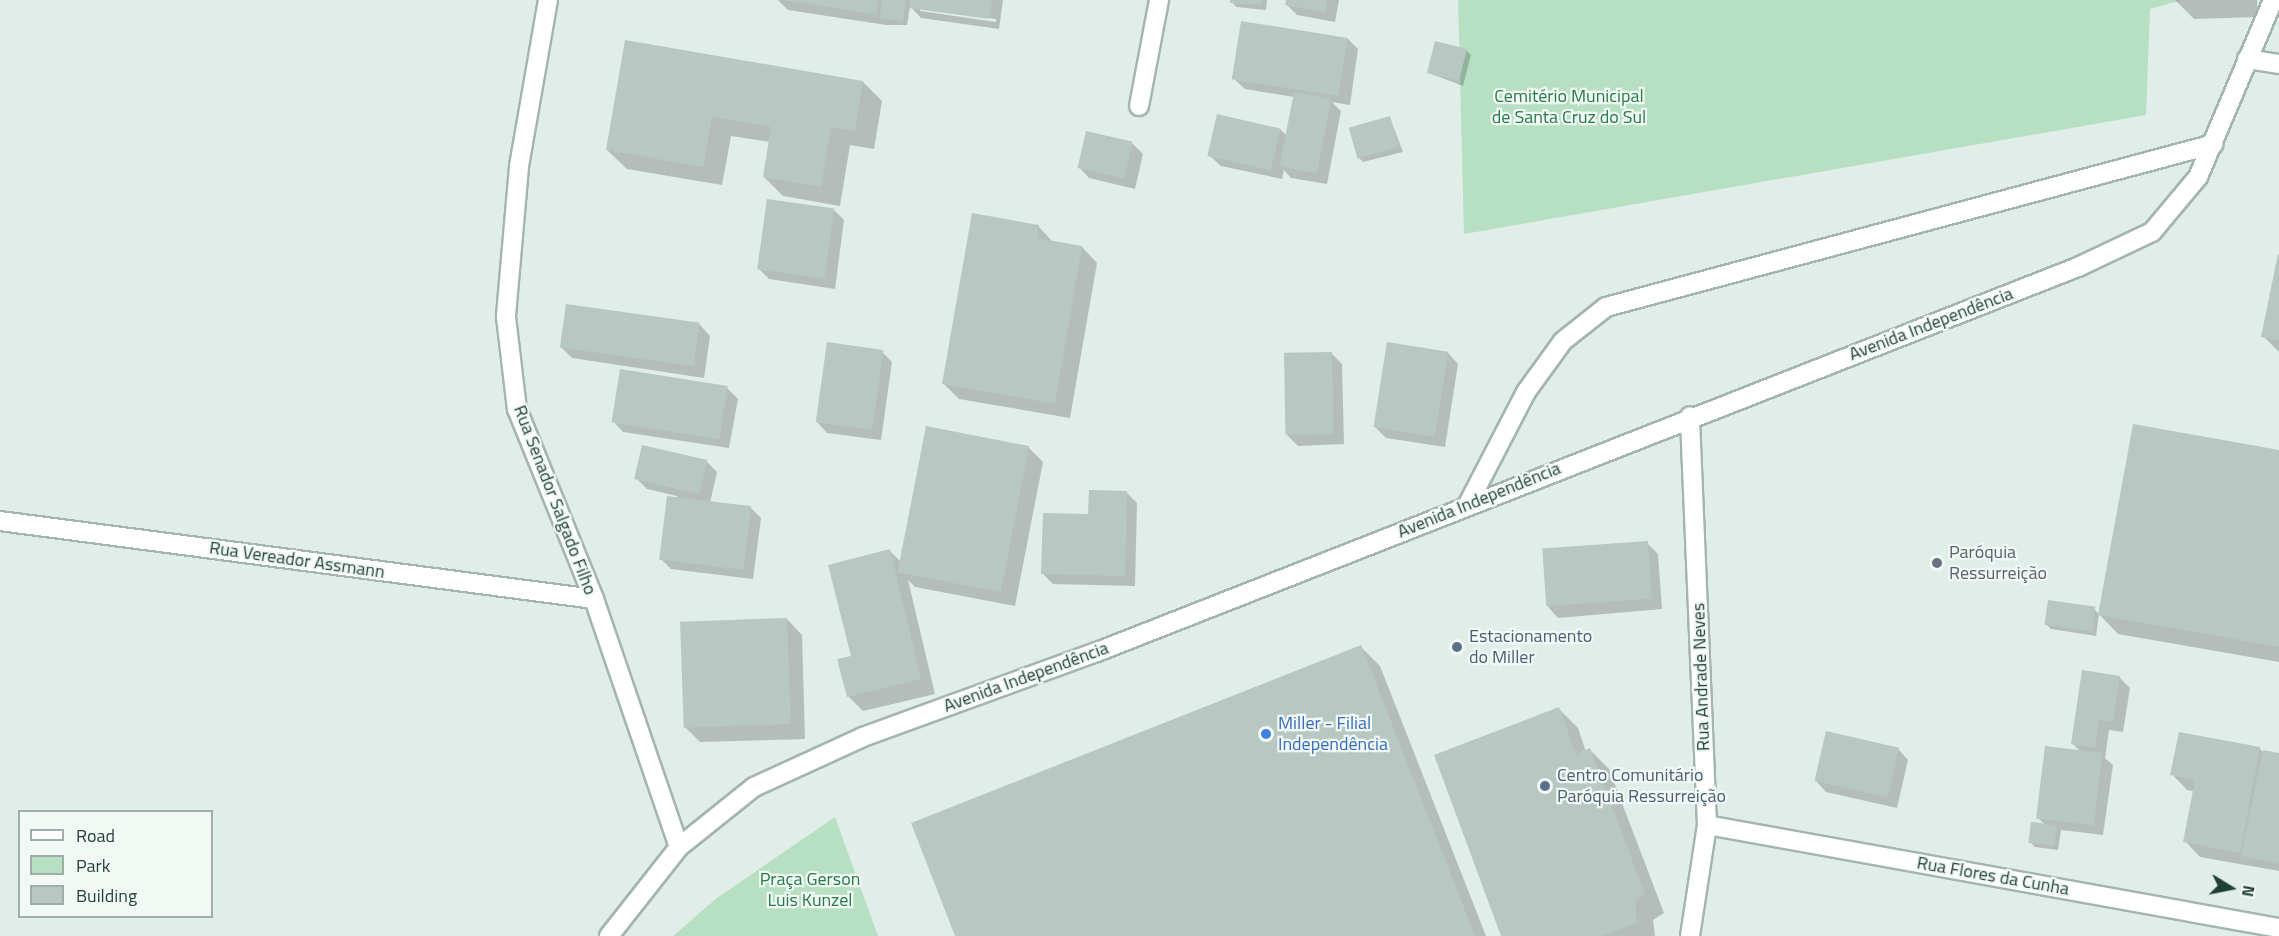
<!DOCTYPE html>
<html>
<head>
<meta charset="utf-8">
<style>
	body { margin:0 }
	#map { position:relative; width:2279px; height:936px; overflow:hidden; background:#e1ede8; font-family:"Titillium Web",sans-serif }
	div>[style] { position:absolute }
	.green>* { inset:0; background:#b7e0c3 }
	.shadow>* { inset:0; background:#0003 }
	.building>* { inset:0; background:#b6c8c1; transform-origin:0 0 }
	.roads { filter:drop-shadow(2px 0 #a3b5af) drop-shadow(-2px 0 #a3b5af) drop-shadow(0 2px #a3b5af) drop-shadow(0 -2px #a3b5af) }
	.street>* { height:18px; margin:-9px; padding:0 9px; transform-origin:9px; border-radius:9px; background:#fff }
	.secondary>* { height:18px; margin:-9px; padding:0 9px; transform-origin:9px; border-radius:9px; background:#fff }
	.dots>* { width:16px; height:16px; translate:-50% -50%; box-sizing:border-box; border:3px solid #f2f9f5; border-radius:50% }
	span { translate:-50% -50%; white-space:nowrap; text-align:center; line-height:1.15; -webkit-text-stroke:4.5px #f2f9f5; paint-order:stroke }
	.park-label { font-size:18px; color:#257a48 }
	.street-label { font-size:18px; color:#1f3f37 }
	.worship-label { font-size:18px; color:#5b616d }
	.left { translate:0 -50%; text-align:left }
	.service-label { font-size:18px; color:#4e5e75 }
	.shop-label { font-size:18px; color:#366cbe }
	.legend { position:absolute; left:18px; top:810px; width:195px; height:108px; box-sizing:border-box; background:#f2f9f5; border:2px solid #9eafa9; margin:0; padding:8px 10px; list-style:none; font-size:18px; color:#1f3f37 }
	.legend li { display:flex; align-items:center; gap:12px; height:30px }
	.legend b { width:30px; border:2px solid #9eafa9 }
	.north { position:absolute; left:2201px; top:858px; width:60px; height:60px; -webkit-text-stroke:4px #f2f9f5; paint-order:stroke; rotate:100deg; font-size:16px; font-weight:700; line-height:24px; text-align:center; color:#1f3f37 }
	.north::after { content:''; display:block; margin:auto; width:21px; height:27px; background:#1f3f37; clip-path:polygon(50% 0,100% 100%,50% 72%,0 100%) }
</style>
</head>
<body>
<div id="map">
	<div class="green">
		<i style="clip-path:polygon(1458px 0,2182px 0,2150px 9px,2146px 115px,1464px 234px)"></i>
		<i style="clip-path:polygon(835px 817px,878px 936px,673px 936px,717px 898px)"></i>
	</div>
	<div class="shadow">
		<i style="clip-path:polygon(evenodd,778px 0,1003px 0,999px 29px,921px 18px,910px 6px,907px 25px,886px 25px,788px 10px,778px 0,920px 8px,996px 19px,996px 22px,920px 11px,920px 8px)"></i>
		<i style="clip-path:polygon(1231px 0,1267px 0,1266px 10px,1236px 7px)"></i>
		<i style="clip-path:polygon(1287px 0,1339px 0,1335px 22px,1297px 15px,1286px 4px)"></i>
		<i style="clip-path:polygon(2175px 0,2257px 0,2258px 17px,2194px 19px)"></i>
		<i style="clip-path:polygon(1347px 38px,1358px 49px,1350px 105px,1332px 102px,1341px 111px,1327px 184px,1291px 178px,1284px 170px,1282px 179px,1221px 166px,1210px 156px,1280px 129px,1287px 136px,1294px 97px,1245px 89px,1234px 79px)"></i>
		<i style="clip-path:polygon(626px 42px,863px 82px,882px 101px,874px 149px,850px 145px,840px 206px,783px 196px,764px 177px,770px 142px,731px 136px,722px 185px,627px 169px,607px 150px)"></i>
		<i style="clip-path:polygon(1466px 50px,1471px 55px,1463px 86px,1429px 73px)"></i>
		<i style="clip-path:polygon(1390px 118px,1403px 152px,1363px 162px,1358px 157px)"></i>
		<i style="clip-path:polygon(1133px 144px,1143px 154px,1135px 189px,1089px 178px,1079px 167px)"></i>
		<i style="clip-path:polygon(833px 209px,844px 220px,835px 289px,769px 279px,759px 269px)"></i>
		<i style="clip-path:polygon(1038px 226px,1054px 243px,1082px 247px,1097px 263px,1070px 418px,959px 399px,943px 383px)"></i>
		<i style="clip-path:polygon(2279px 257px,2279px 352px,2263px 336px)"></i>
		<i style="clip-path:polygon(700px 325px,710px 336px,704px 378px,572px 358px,561px 347px)"></i>
		<i style="clip-path:polygon(882px 352px,892px 362px,881px 440px,827px 433px,817px 422px)"></i>
		<i style="clip-path:polygon(1331px 353px,1342px 364px,1344px 444px,1298px 446px,1287px 435px)"></i>
		<i style="clip-path:polygon(1448px 353px,1458px 364px,1445px 447px,1386px 438px,1375px 427px)"></i>
		<i style="clip-path:polygon(727px 388px,738px 399px,729px 448px,623px 432px,613px 421px)"></i>
		<i style="clip-path:polygon(643px 447px,707px 462px,717px 472px,710px 503px,751px 508px,761px 518px,753px 579px,671px 569px,660px 558px,677px 496px,647px 489px,636px 478px)"></i>
		<i style="clip-path:polygon(1028px 447px,1043px 462px,1015px 606px,915px 587px,908px 580px,935px 694px,863px 711px,848px 696px,852px 657px,890px 551px,901px 562px)"></i>
		<i style="clip-path:polygon(2279px 452px,2279px 662px,2118px 634px,2099px 614px,2096px 636px,2051px 629px,2046px 624px,2094px 609px,2099px 614px)"></i>
		<i style="clip-path:polygon(1126px 492px,1137px 503px,1135px 586px,1053px 584px,1042px 573px,1089px 516px)"></i>
		<i style="clip-path:polygon(1647px 543px,1658px 554px,1662px 609px,1558px 618px,1548px 607px)"></i>
		<i style="clip-path:polygon(787px 619px,802px 635px,805px 739px,700px 742px,685px 727px)"></i>
		<i style="clip-path:polygon(1361px 647px,1380px 666px,1486px 936px,957px 936px)"></i>
		<i style="clip-path:polygon(2119px 677px,2130px 688px,2123px 732px,2109px 730px,2105px 758px,2113px 765px,2103px 835px,2061px 830px,2058px 850px,2035px 847px,2030px 842px,2045px 825px,2037px 817px,2081px 752px,2073px 744px)"></i>
		<i style="clip-path:polygon(1559px 709px,1578px 728px,1586px 752px,1590px 750px,1609px 769px,1664px 913px,1653px 920px,1655px 936px,1503px 936px)"></i>
		<i style="clip-path:polygon(2259px 748px,2264px 753px,2279px 754px,2279px 871px,2200px 857px,2185px 841px,2194px 791px,2187px 790px,2172px 774px)"></i>
		<i style="clip-path:polygon(1898px 749px,1908px 760px,1897px 808px,1826px 792px,1816px 781px)"></i>
	</div>
	<div class="building">
		<i style="clip-path:polygon(783px 0,878px 0,876px 15px)"></i>
		<i style="clip-path:polygon(882px 0,906px 0,903px 21px,880px 18px)"></i>
		<i style="clip-path:polygon(910px 0,992px 0,989px 19px,909px 8px)"></i>
		<i style="clip-path:polygon(1230px 0,1262px 0,1262px 5px,1230px 3px)"></i>
		<i style="clip-path:polygon(1286px 0,1327px 0,1325px 12px,1285px 5px)"></i>
		<i style="left:1241px;top:21px;width:108px;height:59px;rotate:9deg"></i>
		<i style="clip-path:polygon(625px 40px,863px 81px,855px 131px,831px 127px,821px 187px,763px 177px,771px 127px,712px 117px,703px 167px,606px 150px)"></i>
		<i style="left:1435px;top:41px;width:33px;height:33px;rotate:14deg"></i>
		<i style="left:1294px;top:92px;width:38px;height:76px;rotate:11deg"></i>
		<i style="left:1217px;top:114px;width:65px;height:43px;rotate:13deg"></i>
		<i style="left:1390px;top:116px;width:32px;height:43px;rotate:74deg"></i>
		<i style="left:1086px;top:131px;width:48px;height:38px;rotate:13deg"></i>
		<i style="left:767px;top:199px;width:68px;height:71px;rotate:8deg"></i>
		<i style="clip-path:polygon(972px 213px,1039px 225px,1037px 238px,1082px 246px,1055px 404px,942px 384px)"></i>
		<i style="clip-path:polygon(2278px 254px,2279px 254px,2279px 340px,2261px 337px)"></i>
		<i style="left:566px;top:304px;width:135px;height:44px;rotate:8deg"></i>
		<i style="left:827px;top:342px;width:57px;height:81px;rotate:8deg"></i>
		<i style="left:1387px;top:342px;width:62px;height:86px;rotate:9deg"></i>
		<i style="left:1332px;top:352px;width:82px;height:48px;rotate:89deg"></i>
		<i style="left:620px;top:369px;width:109px;height:54px;rotate:9deg"></i>
		<i style="clip-path:polygon(2133px 424px,2279px 450px,2279px 647px,2098px 615px)"></i>
		<i style="left:926px;top:426px;width:105px;height:149px;rotate:11deg"></i>
		<i style="left:642px;top:445px;width:67px;height:35px;rotate:13deg"></i>
		<i style="clip-path:polygon(1089px 490px,1127px 491px,1125px 576px,1041px 574px,1043px 513px,1088px 514px)"></i>
		<i style="left:667px;top:496px;width:85px;height:64px;rotate:7deg"></i>
		<i style="left:1648px;top:541px;width:58px;height:106px;rotate:86deg"></i>
		<i style="clip-path:polygon(890px 549px,921px 679px,847px 697px,837px 659px,851px 656px,828px 565px)"></i>
		<i style="left:2048px;top:600px;width:48px;height:25px;rotate:8deg"></i>
		<i style="left:787px;top:618px;width:106px;height:107px;rotate:88deg"></i>
		<i style="clip-path:polygon(1361px 645px,1475px 936px,955px 936px,911px 823px)"></i>
		<i style="clip-path:polygon(2082px 670px,2120px 676px,2113px 722px,2099px 720px,2095px 748px,2071px 744px)"></i>
		<i style="clip-path:polygon(1559px 707px,1576px 754px,1590px 748px,1645px 894px,1635px 901px,1637px 923px,1602px 936px,1501px 936px,1434px 755px)"></i>
		<i style="left:1826px;top:731px;width:75px;height:51px;rotate:13deg"></i>
		<i style="clip-path:polygon(2179px 732px,2260px 747px,2240px 853px,2183px 842px,2195px 780px,2170px 775px)"></i>
		<i style="left:2045px;top:746px;width:58px;height:73px;rotate:7deg"></i>
		<i style="clip-path:polygon(2263px 750px,2279px 753px,2279px 864px,2241px 856px)"></i>
		<i style="left:2031px;top:822px;width:26px;height:21px;rotate:7deg"></i>
	</div>
	<div class="roads">
		<div class="street">
			<i style="left:548px;top:0;width:169px;rotate:99.9deg"></i>
			<i style="left:519px;top:167px;width:151px;rotate:95deg"></i>
			<i style="left:506px;top:317px;width:93px;rotate:83.2deg"></i>
			<i style="left:517px;top:409px;width:205px;rotate:67.9deg"></i>
			<i style="left:594px;top:599px;width:262px;rotate:71.1deg"></i>
			<i style="left:1139px;top:106px;width:108px;rotate:-79.3deg"></i>
			<i style="left:1468px;top:504px;width:126px;rotate:-62.6deg"></i>
			<i style="left:1526px;top:392px;width:63px;rotate:-54deg"></i>
			<i style="left:1563px;top:341px;width:55px;rotate:-38.3deg"></i>
			<i style="left:1606px;top:307px;width:629px;rotate:-15.01deg"></i>
			<i style="left:0;top:521px;width:599px;rotate:7.48deg"></i>
			<i style="left:1707px;top:825px;width:581px;rotate:10.21deg"></i>
			<i style="left:1690px;top:936px;width:112px;rotate:-81.3deg"></i>
			<i style="left:1707px;top:825px;width:409px;rotate:-92.4deg"></i>
		</div>
		<div class="secondary">
			<i style="left:2247px;top:59px;width:32px;rotate:9deg"></i>
			<i style="left:609px;top:936px;width:113px;rotate:-51.8deg"></i>
			<i style="left:679px;top:847px;width:96px;rotate:-38.7deg"></i>
			<i style="left:754px;top:787px;width:120px;rotate:-24.6deg"></i>
			<i style="left:863px;top:737px;width:249px;rotate:-20deg"></i>
			<i style="left:1097px;top:652px;width:1054px;rotate:-21.43deg"></i>
			<i style="left:2078px;top:267px;width:82px;rotate:-25.3deg"></i>
			<i style="left:2152px;top:232px;width:72px;rotate:-50.1deg"></i>
			<i style="left:2198px;top:177px;width:192px;rotate:-67deg"></i>
		</div>
	</div>
	<div class="dots">
		<i style="left:1937px;top:563px;background:#6b7280"></i>
		<i style="left:1457px;top:647px;background:#5c6f8a"></i>
		<i style="left:1266px;top:734px;background:#3f7fe0"></i>
		<i style="left:1545px;top:786px;background:#5c6f8a"></i>
	</div>
	<div class="park-label">
		<span style="left:1569px;top:107px">Cemitério Municipal<br>de Santa Cruz do Sul</span>
		<span style="left:810px;top:890px">Praça Gerson<br>Luis Kunzel</span>
	</div>
	<div class="street-label">
		<span style="left:1931px;top:324px;rotate:-21deg">Avenida Independência</span>
		<span style="left:555px;top:500px;rotate:69deg">Rua Senador Salgado Filho</span>
		<span style="left:1479px;top:500px;rotate:-22deg">Avenida Independência</span>
		<span style="left:297px;top:560px;rotate:8deg">Rua Vereador Assmann</span>
		<span style="left:1026px;top:677px;rotate:-20deg">Avenida Independência</span>
		<span style="left:1701px;top:677px;rotate:-92deg">Rua Andrade Neves</span>
		<span style="left:1993px;top:876px;rotate:10deg">Rua Flores da Cunha</span>
	</div>
	<div class="worship-label">
		<span class="left" style="left:1949px;top:563px">Paróquia<br>Ressurreição</span>
	</div>
	<div class="service-label">
		<span class="left" style="left:1469px;top:647px">Estacionamento<br>do Miller</span>
		<span class="left" style="left:1557px;top:786px">Centro Comunitário<br>Paróquia Ressurreição</span>
	</div>
	<div class="shop-label">
		<span class="left" style="left:1278px;top:734px">Miller - Filial<br>Independência</span>
	</div>
	<ul class="legend">
	<li><b style="height:8px;background:#fff"></b>Road</li>
	<li><b style="height:16px;background:#b7e0c3"></b>Park</li>
	<li><b style="height:16px;background:#b6c8c1"></b>Building</li>
	</ul>
	<div class="north">N</div>
</div>
</body>
</html>
